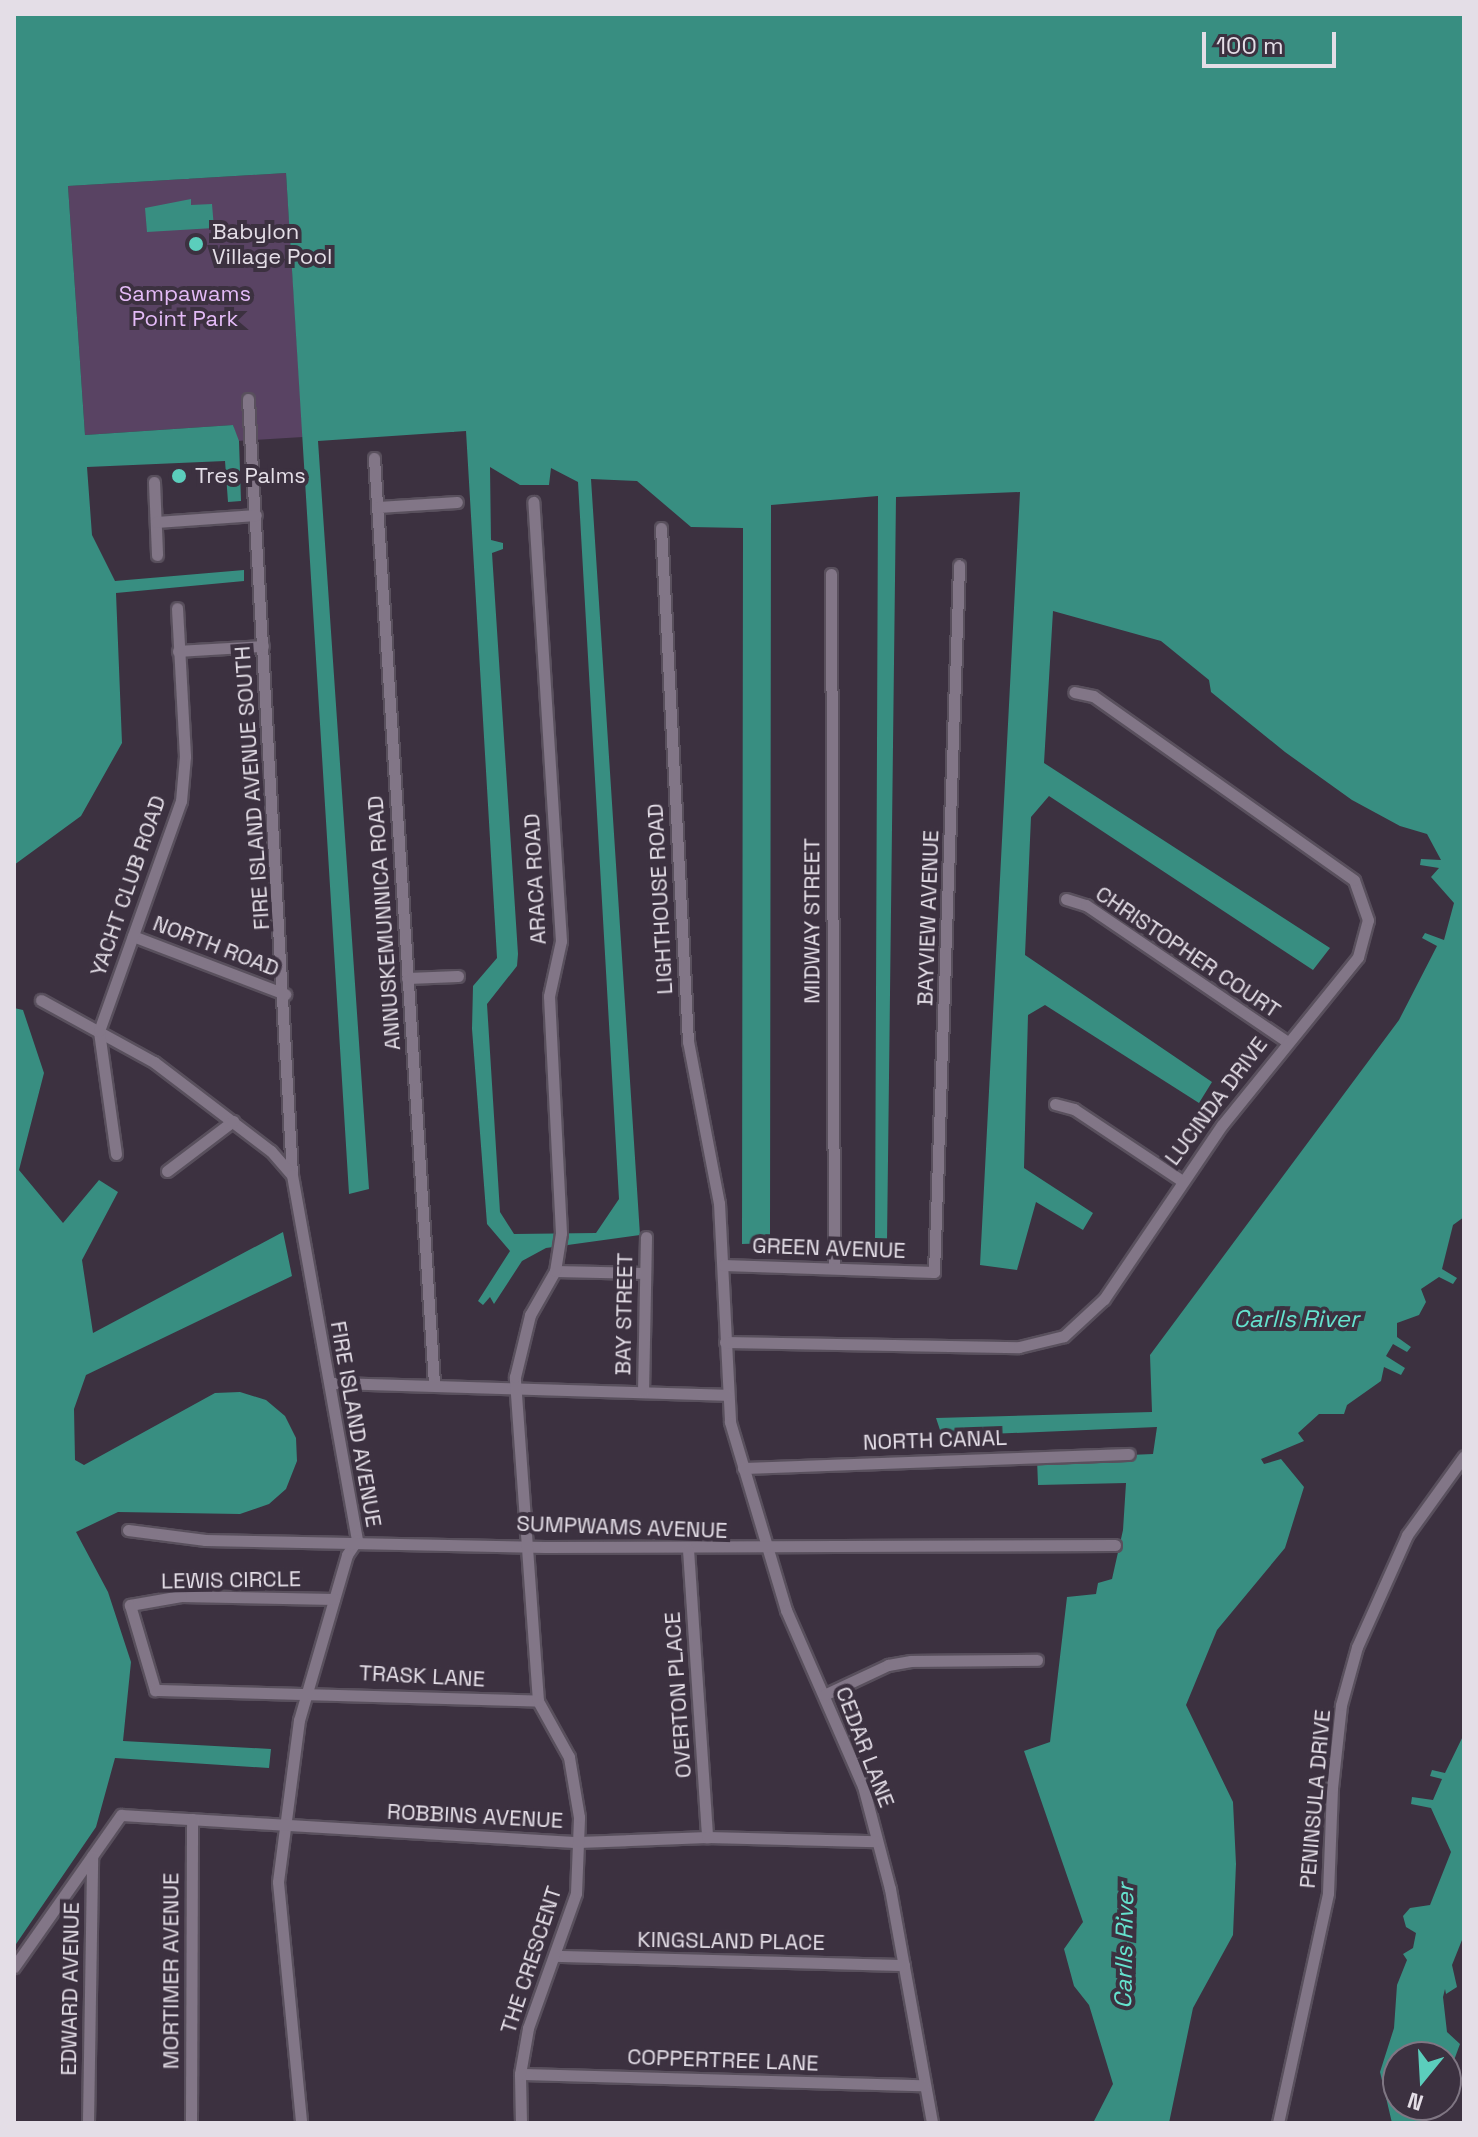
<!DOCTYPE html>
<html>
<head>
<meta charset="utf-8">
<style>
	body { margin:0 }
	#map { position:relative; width:1478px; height:2137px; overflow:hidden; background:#3c3140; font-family:"Space Grotesk",sans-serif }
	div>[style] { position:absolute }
	.green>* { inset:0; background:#594363 }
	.water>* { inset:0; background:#388e81 }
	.roads { filter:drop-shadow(2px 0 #59505d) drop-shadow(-2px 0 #59505d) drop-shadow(0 2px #59505d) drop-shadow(0 -2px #59505d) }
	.minor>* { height:11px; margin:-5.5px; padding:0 5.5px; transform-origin:5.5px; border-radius:5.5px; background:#827687 }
	.dots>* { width:22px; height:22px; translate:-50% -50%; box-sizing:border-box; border:4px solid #3c3140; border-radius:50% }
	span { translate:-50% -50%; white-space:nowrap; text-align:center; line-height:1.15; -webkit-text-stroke:8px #3c3140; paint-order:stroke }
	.poi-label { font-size:22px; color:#e4dee7 }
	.left { translate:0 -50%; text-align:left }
	.park-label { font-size:22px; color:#e4bbf7 }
	.street-label { font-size:22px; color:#e4dee7 }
	.water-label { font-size:24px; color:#65e2ce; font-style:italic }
	.frame { position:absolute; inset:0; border:16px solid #e4dee7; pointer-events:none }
	.north { position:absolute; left:1382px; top:2041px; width:80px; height:80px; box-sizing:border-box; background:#3c3140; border:2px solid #7f7683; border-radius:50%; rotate:198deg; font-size:22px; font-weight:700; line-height:32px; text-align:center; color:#e4dee7 }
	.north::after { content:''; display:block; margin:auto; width:28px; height:36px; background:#5bcebc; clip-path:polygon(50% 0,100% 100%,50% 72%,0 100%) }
	.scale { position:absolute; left:1202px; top:32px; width:134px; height:36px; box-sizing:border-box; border:4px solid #e4dee7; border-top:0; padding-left:10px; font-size:24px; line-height:28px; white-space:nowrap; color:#e4dee7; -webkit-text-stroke:6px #3c3140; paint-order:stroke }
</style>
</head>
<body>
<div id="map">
	<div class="green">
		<i style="clip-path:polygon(286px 173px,303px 437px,237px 441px,233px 425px,85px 435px,68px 186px)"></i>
	</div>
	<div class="water">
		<i style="clip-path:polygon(evenodd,14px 14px,1464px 14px,1464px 1217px,1453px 1225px,1442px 1269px,1457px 1278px,1453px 1284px,1439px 1277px,1421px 1289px,1426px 1302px,1419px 1315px,1397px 1323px,1397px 1337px,1411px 1347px,1407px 1352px,1393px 1344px,1386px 1356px,1405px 1368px,1401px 1375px,1384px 1367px,1381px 1381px,1347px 1405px,1344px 1414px,1319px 1414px,1298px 1433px,1304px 1441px,1261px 1459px,1264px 1464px,1281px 1459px,1304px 1487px,1285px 1548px,1217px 1630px,1186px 1705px,1233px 1802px,1236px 1864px,1233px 1935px,1193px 2008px,1169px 2123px,1093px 2123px,1113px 2084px,1089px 2005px,1074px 1986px,1064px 1949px,1083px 1922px,1024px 1751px,1050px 1742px,1067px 1597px,1096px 1594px,1098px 1583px,1112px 1579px,1123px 1530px,1126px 1483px,1038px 1485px,1037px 1459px,1153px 1454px,1157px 1427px,942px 1436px,936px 1418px,1152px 1412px,1150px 1355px,1399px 1020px,1437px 946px,1422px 938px,1425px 933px,1444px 940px,1454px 903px,1431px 877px,1439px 868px,1420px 865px,1421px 859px,1441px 860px,1427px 834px,1400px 826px,1352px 800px,1285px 752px,1211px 692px,1209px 680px,1161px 641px,1053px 611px,1044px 763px,1330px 948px,1313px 970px,1049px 796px,1031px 817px,1025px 955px,1212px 1082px,1199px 1103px,1045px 1005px,1028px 1015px,1024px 1168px,1093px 1213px,1083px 1230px,1036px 1202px,1017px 1270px,980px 1265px,1020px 492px,896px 497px,887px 1243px,875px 1244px,878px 496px,771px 505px,770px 1243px,742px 1244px,743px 528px,691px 527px,637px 481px,591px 479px,640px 1235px,546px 1248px,522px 1261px,494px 1304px,490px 1297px,483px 1305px,478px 1301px,510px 1251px,487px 1224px,472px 1029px,473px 986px,497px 958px,466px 431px,318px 441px,369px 1189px,349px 1194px,286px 173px,68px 186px,85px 435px,233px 425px,239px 441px,241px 501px,228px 502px,225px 461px,87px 467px,92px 535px,115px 581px,244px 570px,244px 581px,116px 593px,122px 743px,81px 816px,14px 865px,14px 14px,490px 467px,520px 485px,549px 485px,551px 468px,578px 482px,619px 1199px,596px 1233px,514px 1234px,500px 1212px,487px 1004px,517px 966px,518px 954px,492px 553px,503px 549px,503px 543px,491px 540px,490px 467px)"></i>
		<i style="clip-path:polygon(191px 199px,191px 205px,212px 204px,214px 228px,147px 232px,145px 208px)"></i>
		<i style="clip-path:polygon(14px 1008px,23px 1010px,44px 1073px,19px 1170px,63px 1223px,99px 1180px,118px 1192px,82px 1260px,93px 1333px,283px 1232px,292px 1276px,86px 1375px,74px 1409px,75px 1460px,84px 1465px,215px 1393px,240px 1392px,266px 1400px,285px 1416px,296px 1438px,297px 1461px,286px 1489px,269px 1504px,240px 1514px,118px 1512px,76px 1532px,108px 1592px,131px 1662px,123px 1741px,271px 1749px,269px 1768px,115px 1758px,96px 1827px,14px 1947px)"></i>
		<i style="clip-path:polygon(1464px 1734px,1464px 1935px,1452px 1965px,1457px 1987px,1446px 1994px,1445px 1989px,1443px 1997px,1447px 2032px,1460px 2044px,1446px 2082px,1446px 2057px,1398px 2057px,1398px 2105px,1433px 2105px,1423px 2123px,1392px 2123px,1380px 2072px,1394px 2028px,1397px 1985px,1407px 1960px,1403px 1954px,1413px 1948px,1416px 1933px,1406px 1927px,1403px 1916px,1410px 1908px,1430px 1905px,1451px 1852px,1431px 1808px,1411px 1804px,1412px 1797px,1433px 1800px,1442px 1779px,1430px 1776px,1432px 1770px,1445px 1773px)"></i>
	</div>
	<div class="roads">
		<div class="minor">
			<i style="left:248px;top:399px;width:776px;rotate:86.75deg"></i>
			<i style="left:374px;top:458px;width:928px;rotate:86.29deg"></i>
			<i style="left:154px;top:482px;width:73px;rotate:87.6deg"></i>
			<i style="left:378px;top:507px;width:79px;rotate:-3.6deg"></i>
			<i style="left:156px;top:522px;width:100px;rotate:-4deg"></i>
			<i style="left:661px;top:528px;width:514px;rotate:86.99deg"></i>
			<i style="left:688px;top:1041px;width:165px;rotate:79.2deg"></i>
			<i style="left:719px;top:1203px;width:219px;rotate:87.1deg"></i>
			<i style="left:730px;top:1422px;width:196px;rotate:73.4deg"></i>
			<i style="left:786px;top:1610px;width:192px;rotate:66.4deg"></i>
			<i style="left:863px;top:1786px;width:106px;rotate:75.3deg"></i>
			<i style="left:890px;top:1889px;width:238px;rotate:79.8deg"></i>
			<i style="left:831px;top:574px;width:694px;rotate:89.75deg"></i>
			<i style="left:178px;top:651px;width:85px;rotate:-3.4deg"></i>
			<i style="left:1066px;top:899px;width:21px;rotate:17deg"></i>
			<i style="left:1086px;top:905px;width:242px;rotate:34.2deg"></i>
			<i style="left:133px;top:936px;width:163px;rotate:20.9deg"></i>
			<i style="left:407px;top:978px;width:51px;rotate:-2.2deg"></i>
			<i style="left:41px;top:1000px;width:129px;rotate:28.8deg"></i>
			<i style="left:154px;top:1062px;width:147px;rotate:37.3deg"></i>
			<i style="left:271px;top:1151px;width:32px;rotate:49deg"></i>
			<i style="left:292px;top:1175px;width:371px;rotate:79.9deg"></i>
			<i style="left:357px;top:1540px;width:18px;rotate:124deg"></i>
			<i style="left:347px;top:1555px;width:172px;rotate:106.2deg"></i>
			<i style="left:299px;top:1720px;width:163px;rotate:97.4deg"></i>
			<i style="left:278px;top:1882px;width:242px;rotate:84.5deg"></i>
			<i style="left:1055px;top:1104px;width:20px;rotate:15deg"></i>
			<i style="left:1074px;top:1109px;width:128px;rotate:33.6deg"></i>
			<i style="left:116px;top:1154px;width:124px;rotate:-97.9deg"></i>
			<i style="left:99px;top:1031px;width:244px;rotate:-70.4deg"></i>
			<i style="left:181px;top:801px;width:45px;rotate:-84.9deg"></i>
			<i style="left:185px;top:756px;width:148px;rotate:-93.1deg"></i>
			<i style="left:167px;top:1171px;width:83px;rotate:-37.1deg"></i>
			<i style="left:723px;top:1265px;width:211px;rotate:1.9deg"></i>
			<i style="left:934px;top:1272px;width:707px;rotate:-87.97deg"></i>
			<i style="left:555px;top:1271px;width:90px;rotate:1.3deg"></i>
			<i style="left:725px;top:1342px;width:294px;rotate:1deg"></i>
			<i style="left:1019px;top:1347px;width:46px;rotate:-13.7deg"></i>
			<i style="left:1064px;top:1336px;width:54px;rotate:-42.8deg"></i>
			<i style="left:1104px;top:1299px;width:210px;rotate:-55.9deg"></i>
			<i style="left:1222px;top:1125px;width:216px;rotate:-51deg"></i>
			<i style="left:1358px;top:957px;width:38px;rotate:-75deg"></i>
			<i style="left:1368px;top:920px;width:42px;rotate:-109.3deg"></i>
			<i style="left:1354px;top:880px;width:319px;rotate:-144.8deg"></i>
			<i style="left:1093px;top:696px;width:19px;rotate:-168deg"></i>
			<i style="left:332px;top:1383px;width:395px;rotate:1.7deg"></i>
			<i style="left:643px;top:1392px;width:155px;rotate:-88.9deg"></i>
			<i style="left:743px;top:1468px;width:386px;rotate:-2.1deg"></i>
			<i style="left:128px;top:1530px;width:78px;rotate:7.4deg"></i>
			<i style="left:205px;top:1540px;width:340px;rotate:1.2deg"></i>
			<i style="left:545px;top:1547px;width:570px;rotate:-0.2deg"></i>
			<i style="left:688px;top:1549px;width:289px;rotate:86.2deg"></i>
			<i style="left:334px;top:1599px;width:153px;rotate:-178.9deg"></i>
			<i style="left:181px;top:1596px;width:52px;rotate:170deg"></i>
			<i style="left:130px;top:1605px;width:89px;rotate:73.6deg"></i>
			<i style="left:155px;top:1690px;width:383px;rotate:1.6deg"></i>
			<i style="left:824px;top:1695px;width:71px;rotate:-25.1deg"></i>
			<i style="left:888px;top:1665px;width:23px;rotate:-10deg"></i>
			<i style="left:911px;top:1661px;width:126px;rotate:-0.5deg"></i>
			<i style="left:558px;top:1956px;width:346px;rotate:1.5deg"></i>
			<i style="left:14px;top:1967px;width:186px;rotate:-54.9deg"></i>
			<i style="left:121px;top:1815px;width:458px;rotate:3.4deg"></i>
			<i style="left:578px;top:1842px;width:129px;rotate:-2.2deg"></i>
			<i style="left:707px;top:1837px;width:169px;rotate:1.4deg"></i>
			<i style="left:520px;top:2074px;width:404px;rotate:1.6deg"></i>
			<i style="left:88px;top:2123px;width:267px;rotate:-89.1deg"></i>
			<i style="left:191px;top:2123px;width:304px;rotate:-89.8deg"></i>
			<i style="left:521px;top:2123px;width:49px;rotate:-91.2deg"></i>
			<i style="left:520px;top:2074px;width:47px;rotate:-80.1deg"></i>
			<i style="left:528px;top:2028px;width:143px;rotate:-70.4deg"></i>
			<i style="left:576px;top:1893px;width:76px;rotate:-87.7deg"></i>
			<i style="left:579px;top:1817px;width:61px;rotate:-99.5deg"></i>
			<i style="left:569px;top:1757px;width:64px;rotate:-119deg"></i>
			<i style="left:538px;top:1701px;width:325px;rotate:-94.1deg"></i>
			<i style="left:515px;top:1377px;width:64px;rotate:-76.4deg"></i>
			<i style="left:530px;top:1315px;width:51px;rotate:-60.4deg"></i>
			<i style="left:555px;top:1271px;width:38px;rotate:-81deg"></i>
			<i style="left:561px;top:1233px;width:237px;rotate:-92.9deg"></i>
			<i style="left:549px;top:996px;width:56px;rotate:-77.7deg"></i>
			<i style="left:561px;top:941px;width:440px;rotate:-93.6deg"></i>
			<i style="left:1278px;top:2123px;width:235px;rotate:-77.7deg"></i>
			<i style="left:1328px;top:1893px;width:105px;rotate:-87.8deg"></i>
			<i style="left:1332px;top:1788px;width:83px;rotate:-83.8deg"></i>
			<i style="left:1341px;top:1705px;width:60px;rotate:-74.6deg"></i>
			<i style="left:1357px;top:1647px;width:123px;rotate:-65.9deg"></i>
			<i style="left:1407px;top:1535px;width:97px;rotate:-54.2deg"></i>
		</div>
	</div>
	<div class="dots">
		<i style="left:196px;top:244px;background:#5bcebc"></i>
		<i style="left:179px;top:476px;background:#5bcebc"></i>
	</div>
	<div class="poi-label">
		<span class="left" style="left:212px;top:244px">Babylon<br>Village Pool</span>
		<span class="left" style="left:195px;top:476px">Tres Palms</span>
	</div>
	<div class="park-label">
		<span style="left:185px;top:306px">Sampawams<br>Point Park</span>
	</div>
	<div class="street-label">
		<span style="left:252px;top:788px;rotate:-94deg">FIRE ISLAND AVENUE SOUTH</span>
		<span style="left:535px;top:879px;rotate:-93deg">ARACA ROAD</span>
		<span style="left:128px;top:886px;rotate:-71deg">YACHT CLUB ROAD</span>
		<span style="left:660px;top:899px;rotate:-93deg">LIGHTHOUSE ROAD</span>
		<span style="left:928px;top:918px;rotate:-88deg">BAYVIEW AVENUE</span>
		<span style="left:812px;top:921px;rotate:-90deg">MIDWAY STREET</span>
		<span style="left:384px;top:923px;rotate:-94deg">ANNUSKEMUNNICA ROAD</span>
		<span style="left:216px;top:946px;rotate:21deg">NORTH ROAD</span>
		<span style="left:1188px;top:952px;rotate:34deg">CHRISTOPHER COURT</span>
		<span style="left:1216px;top:1101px;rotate:-53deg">LUCINDA DRIVE</span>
		<span style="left:829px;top:1248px;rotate:2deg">GREEN AVENUE</span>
		<span style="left:624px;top:1314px;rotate:-89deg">BAY STREET</span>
		<span style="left:356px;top:1424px;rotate:80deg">FIRE ISLAND AVENUE</span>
		<span style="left:935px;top:1440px;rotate:-2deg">NORTH CANAL</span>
		<span style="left:622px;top:1527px;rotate:2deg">SUMPWAMS AVENUE</span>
		<span style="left:231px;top:1580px;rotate:-1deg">LEWIS CIRCLE</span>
		<span style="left:422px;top:1676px;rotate:3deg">TRASK LANE</span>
		<span style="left:678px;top:1695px;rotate:-94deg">OVERTON PLACE</span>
		<span style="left:865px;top:1747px;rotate:69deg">CEDAR LANE</span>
		<span style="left:1315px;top:1799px;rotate:-85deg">PENINSULA DRIVE</span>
		<span style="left:475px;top:1816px;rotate:3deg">ROBBINS AVENUE</span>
		<span style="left:731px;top:1941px;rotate:1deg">KINGSLAND PLACE</span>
		<span style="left:531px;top:1960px;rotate:-72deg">THE CRESCENT</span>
		<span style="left:171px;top:1971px;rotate:-90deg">MORTIMER AVENUE</span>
		<span style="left:70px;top:1989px;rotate:-89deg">EDWARD AVENUE</span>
		<span style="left:723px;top:2060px;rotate:2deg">COPPERTREE LANE</span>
	</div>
	<div class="water-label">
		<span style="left:1296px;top:1319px">Carlls River</span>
		<span style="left:1124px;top:1946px;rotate:-89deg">Carlls River</span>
	</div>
	<div class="frame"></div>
	<div class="north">N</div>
	<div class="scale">100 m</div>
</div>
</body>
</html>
